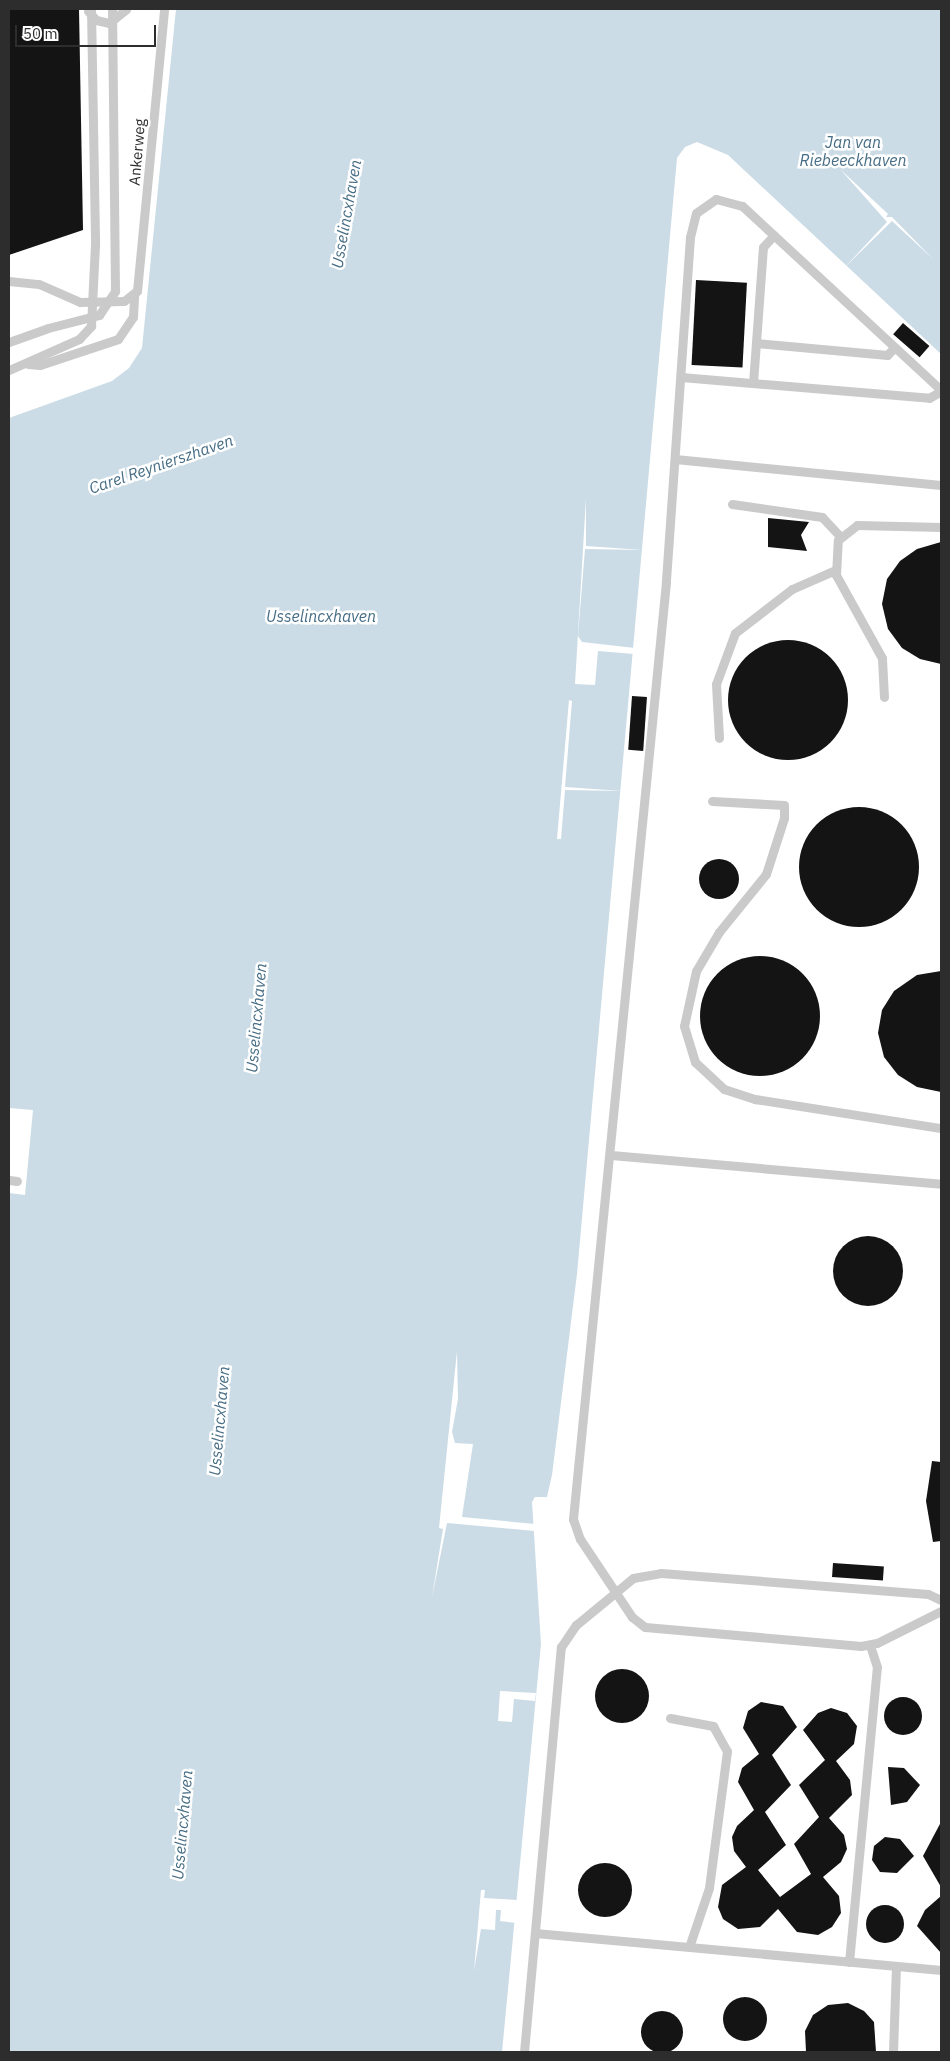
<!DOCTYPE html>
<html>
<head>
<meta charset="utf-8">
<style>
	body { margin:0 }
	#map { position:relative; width:950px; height:2061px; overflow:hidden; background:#fff; font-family:"IBM Plex Sans",sans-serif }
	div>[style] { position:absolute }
	.water>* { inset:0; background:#cbdce6 }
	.pier>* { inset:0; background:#fff }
	.building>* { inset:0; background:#141414; transform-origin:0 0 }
	.round { border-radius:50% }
	.lane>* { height:9px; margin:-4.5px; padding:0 4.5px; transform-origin:4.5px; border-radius:4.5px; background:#cacaca }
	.lane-bridge>* { height:9px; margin:-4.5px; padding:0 4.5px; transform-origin:4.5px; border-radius:4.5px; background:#cacaca }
	span { translate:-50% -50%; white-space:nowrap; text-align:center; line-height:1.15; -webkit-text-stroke:5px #fff; paint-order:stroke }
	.street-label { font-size:15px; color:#2d2d2d }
	.water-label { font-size:16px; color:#466d85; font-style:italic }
	.frame { position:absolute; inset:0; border:10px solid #2d2d2d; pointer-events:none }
	.scale { position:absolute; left:15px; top:25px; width:141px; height:22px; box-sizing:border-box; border:2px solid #2d2d2d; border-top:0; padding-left:6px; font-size:15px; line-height:18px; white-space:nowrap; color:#2d2d2d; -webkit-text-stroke:4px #fff; paint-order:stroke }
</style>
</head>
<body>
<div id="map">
	<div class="water">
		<i style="clip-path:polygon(176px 9px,941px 9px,941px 354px,728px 155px,697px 142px,685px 147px,677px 158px,577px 1274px,552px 1475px,547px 1497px,535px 1497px,532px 1502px,541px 1644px,502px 2052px,9px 2052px,9px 418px,112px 381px,129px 368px,142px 348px)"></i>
	</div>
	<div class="pier">
		<i style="clip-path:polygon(840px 169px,888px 214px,886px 217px,892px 217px,933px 259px,892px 221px,844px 268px,887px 222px)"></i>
		<i style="clip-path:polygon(586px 498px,586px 546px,643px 550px,585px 549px,578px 636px,582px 642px,635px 648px,634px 654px,598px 651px,595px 685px,575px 684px)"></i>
		<i style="clip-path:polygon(569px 700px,572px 701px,565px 787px,622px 791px,565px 790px,561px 839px,557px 839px)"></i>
		<i style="clip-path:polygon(9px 1108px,33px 1110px,25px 1195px,9px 1193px)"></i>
		<i style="clip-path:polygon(457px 1351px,458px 1399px,452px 1432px,455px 1443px,473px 1444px,462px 1517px,535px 1524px,535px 1531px,447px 1523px,432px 1597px,443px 1529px,439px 1528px)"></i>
		<i style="clip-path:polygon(500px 1691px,536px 1693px,535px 1701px,514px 1699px,512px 1722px,498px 1721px)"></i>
		<i style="clip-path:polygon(481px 1890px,485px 1890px,484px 1898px,517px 1900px,516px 1923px,500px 1921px,501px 1910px,496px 1910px,495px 1930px,481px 1929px,474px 1971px)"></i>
	</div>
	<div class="building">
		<i style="clip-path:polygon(9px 9px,79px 9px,83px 230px,9px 255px)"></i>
		<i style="left:696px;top:280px;width:51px;height:85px;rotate:3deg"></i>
		<i style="left:903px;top:323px;width:35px;height:15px;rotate:41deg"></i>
		<i style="clip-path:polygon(768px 518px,809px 522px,801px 535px,807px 551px,768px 547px)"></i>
		<i style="clip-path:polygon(941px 542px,941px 664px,920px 659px,902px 648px,888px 629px,882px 604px,887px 579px,900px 561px,917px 549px)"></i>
		<i class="round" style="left:728px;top:640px;width:120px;height:120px"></i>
		<i style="left:632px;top:696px;width:15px;height:54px;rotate:4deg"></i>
		<i class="round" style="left:799px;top:807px;width:120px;height:120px"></i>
		<i class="round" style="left:699px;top:859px;width:40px;height:40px"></i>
		<i class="round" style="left:700px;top:956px;width:120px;height:120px"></i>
		<i style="clip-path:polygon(941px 971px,941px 1092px,917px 1087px,898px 1075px,884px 1057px,878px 1033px,882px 1010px,894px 991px,917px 975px)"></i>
		<i class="round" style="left:833px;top:1236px;width:70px;height:70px"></i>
		<i style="clip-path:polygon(932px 1461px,941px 1462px,941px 1541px,933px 1542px,926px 1501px)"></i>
		<i style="left:833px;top:1563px;width:51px;height:14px;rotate:4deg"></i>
		<i class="round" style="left:595px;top:1669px;width:54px;height:54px"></i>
		<i class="round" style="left:884px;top:1697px;width:38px;height:38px"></i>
		<i style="clip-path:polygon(761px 1702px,783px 1706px,797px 1727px,772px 1755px,791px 1785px,765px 1812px,786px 1845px,758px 1870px,780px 1897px,811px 1874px,794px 1844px,819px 1817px,799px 1785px,825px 1760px,803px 1730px,818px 1713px,831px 1708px,847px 1713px,857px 1726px,854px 1744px,836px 1761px,850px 1780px,852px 1795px,829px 1818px,844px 1835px,847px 1849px,841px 1862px,823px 1877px,839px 1896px,841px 1913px,832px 1927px,818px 1935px,797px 1932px,778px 1909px,760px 1927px,738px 1929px,723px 1919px,718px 1907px,722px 1885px,746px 1867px,734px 1851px,732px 1837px,737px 1826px,754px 1810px,738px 1782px,742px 1768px,759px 1754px,743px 1728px,748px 1711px)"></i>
		<i style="clip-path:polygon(888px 1767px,904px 1768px,920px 1785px,907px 1802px,891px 1805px)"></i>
		<i style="clip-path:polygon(941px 1822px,941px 1887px,923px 1856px)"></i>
		<i style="clip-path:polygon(885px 1837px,900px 1839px,914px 1856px,897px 1873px,880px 1872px,872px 1860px,874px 1846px)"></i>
		<i class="round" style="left:578px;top:1863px;width:54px;height:54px"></i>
		<i style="clip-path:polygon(941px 1896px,941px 1953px,917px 1926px,925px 1910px)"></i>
		<i class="round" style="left:866px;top:1905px;width:38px;height:38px"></i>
		<i class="round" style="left:723px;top:1997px;width:44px;height:44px"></i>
		<i style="clip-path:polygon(848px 2003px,864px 2011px,874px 2022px,876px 2052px,806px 2052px,805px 2031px,813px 2015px,828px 2005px)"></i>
		<i class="round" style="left:641px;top:2011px;width:42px;height:42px"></i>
	</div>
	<div class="lane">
		<i style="left:88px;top:11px;width:12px;rotate:48deg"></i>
		<i style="left:96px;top:20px;width:13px;rotate:13deg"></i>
		<i style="left:109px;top:23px;width:22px;rotate:-39deg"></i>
		<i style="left:9px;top:281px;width:30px;rotate:6deg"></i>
		<i style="left:39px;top:284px;width:45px;rotate:23.7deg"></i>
		<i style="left:80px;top:302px;width:44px;rotate:-1.3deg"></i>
		<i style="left:124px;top:301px;width:16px;rotate:-38deg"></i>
		<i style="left:137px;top:291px;width:283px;rotate:-84.5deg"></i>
		<i style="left:9px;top:342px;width:41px;rotate:-19.7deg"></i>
		<i style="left:756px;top:343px;width:132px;rotate:5.2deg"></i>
		<i style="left:887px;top:355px;width:11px;rotate:-45deg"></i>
		<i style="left:28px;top:364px;width:12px;rotate:5deg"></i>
		<i style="left:40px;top:365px;width:82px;rotate:-18.4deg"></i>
		<i style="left:118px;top:339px;width:27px;rotate:-56deg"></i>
		<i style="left:133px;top:317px;width:22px;rotate:-87deg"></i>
		<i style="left:9px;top:370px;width:77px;rotate:-23.9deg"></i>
		<i style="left:79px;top:339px;width:18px;rotate:-47deg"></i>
		<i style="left:91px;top:326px;width:81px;rotate:-87.2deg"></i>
		<i style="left:681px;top:377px;width:249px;rotate:4.8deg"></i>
		<i style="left:929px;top:398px;width:14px;rotate:-30deg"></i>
		<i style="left:753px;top:383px;width:136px;rotate:-85.8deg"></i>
		<i style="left:763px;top:247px;width:16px;rotate:-47deg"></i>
		<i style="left:941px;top:390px;width:271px;rotate:-137.2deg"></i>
		<i style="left:742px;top:206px;width:27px;rotate:-165deg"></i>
		<i style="left:716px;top:199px;width:24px;rotate:145deg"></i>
		<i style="left:696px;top:213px;width:25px;rotate:104deg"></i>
		<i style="left:690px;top:237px;width:346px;rotate:94deg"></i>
		<i style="left:666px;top:582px;width:942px;rotate:95.67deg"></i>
		<i style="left:573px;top:1519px;width:21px;rotate:71deg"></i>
		<i style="left:580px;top:1539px;width:94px;rotate:56.3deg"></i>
		<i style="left:632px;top:1617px;width:16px;rotate:38deg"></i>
		<i style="left:645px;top:1627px;width:217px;rotate:5deg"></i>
		<i style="left:861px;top:1646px;width:16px;rotate:-11deg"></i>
		<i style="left:877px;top:1643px;width:72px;rotate:-26.6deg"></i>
		<i style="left:675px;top:459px;width:267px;rotate:5.6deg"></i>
		<i style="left:732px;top:504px;width:91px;rotate:8.2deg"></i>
		<i style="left:822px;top:517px;width:26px;rotate:47deg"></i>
		<i style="left:884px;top:697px;width:39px;rotate:-93deg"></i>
		<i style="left:882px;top:658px;width:95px;rotate:-119deg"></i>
		<i style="left:836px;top:575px;width:35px;rotate:-87deg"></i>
		<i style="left:838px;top:540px;width:24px;rotate:-38deg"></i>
		<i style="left:857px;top:525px;width:84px;rotate:1.4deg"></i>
		<i style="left:719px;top:738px;width:54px;rotate:-93.2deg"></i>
		<i style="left:716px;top:684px;width:54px;rotate:-69.6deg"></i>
		<i style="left:735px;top:633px;width:72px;rotate:-37.7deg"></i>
		<i style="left:792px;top:589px;width:47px;rotate:-23.8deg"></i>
		<i style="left:712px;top:801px;width:72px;rotate:3.2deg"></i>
		<i style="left:784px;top:805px;width:13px;rotate:90deg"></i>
		<i style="left:784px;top:818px;width:59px;rotate:107.8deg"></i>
		<i style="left:766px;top:874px;width:75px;rotate:129deg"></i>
		<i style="left:719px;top:932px;width:45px;rotate:120.5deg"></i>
		<i style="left:696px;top:971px;width:56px;rotate:102.3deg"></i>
		<i style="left:684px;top:1026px;width:38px;rotate:73deg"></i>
		<i style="left:695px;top:1062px;width:40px;rotate:43deg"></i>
		<i style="left:724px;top:1089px;width:33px;rotate:18deg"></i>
		<i style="left:755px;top:1099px;width:188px;rotate:8.9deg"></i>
		<i style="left:611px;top:1155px;width:331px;rotate:5deg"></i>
		<i style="left:9px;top:1180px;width:8px;rotate:7deg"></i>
		<i style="left:670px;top:1718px;width:44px;rotate:10.5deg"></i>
		<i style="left:713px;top:1726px;width:29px;rotate:61deg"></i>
		<i style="left:727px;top:1751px;width:138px;rotate:97.5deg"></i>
		<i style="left:709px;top:1888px;width:62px;rotate:108.7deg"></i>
		<i style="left:535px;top:1933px;width:408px;rotate:5.2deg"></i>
		<i style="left:849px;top:1962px;width:296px;rotate:-84.6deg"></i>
		<i style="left:877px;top:1667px;width:23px;rotate:-108deg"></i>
		<i style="left:524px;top:2052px;width:407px;rotate:-84.8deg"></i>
		<i style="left:561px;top:1647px;width:27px;rotate:-56deg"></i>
		<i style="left:576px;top:1625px;width:74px;rotate:-39.5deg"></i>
		<i style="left:633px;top:1578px;width:28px;rotate:-10deg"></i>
		<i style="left:661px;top:1573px;width:268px;rotate:4.5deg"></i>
		<i style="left:928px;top:1594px;width:14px;rotate:25deg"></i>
		<i style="left:893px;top:2052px;width:86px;rotate:-88deg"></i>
	</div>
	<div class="lane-bridge">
		<i style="left:91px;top:9px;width:236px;rotate:89deg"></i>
		<i style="left:48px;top:328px;width:53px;rotate:-14.3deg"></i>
		<i style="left:99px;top:315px;width:29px;rotate:-56deg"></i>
		<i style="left:115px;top:291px;width:282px;rotate:-90.6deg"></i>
	</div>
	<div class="street-label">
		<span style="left:137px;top:152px;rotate:-85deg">Ankerweg</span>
	</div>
	<div class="water-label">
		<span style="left:853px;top:151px">Jan van<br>Riebeeckhaven</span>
		<span style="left:346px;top:214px;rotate:-80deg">Usselincxhaven</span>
		<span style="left:161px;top:464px;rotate:-19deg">Carel Reynierszhaven</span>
		<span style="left:321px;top:616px">Usselincxhaven</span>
		<span style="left:256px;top:1018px;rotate:-85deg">Usselincxhaven</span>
		<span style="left:219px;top:1421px;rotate:-85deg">Usselincxhaven</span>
		<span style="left:182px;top:1825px;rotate:-85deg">Usselincxhaven</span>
	</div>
	<div class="frame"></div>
	<div class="scale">50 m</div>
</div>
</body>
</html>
